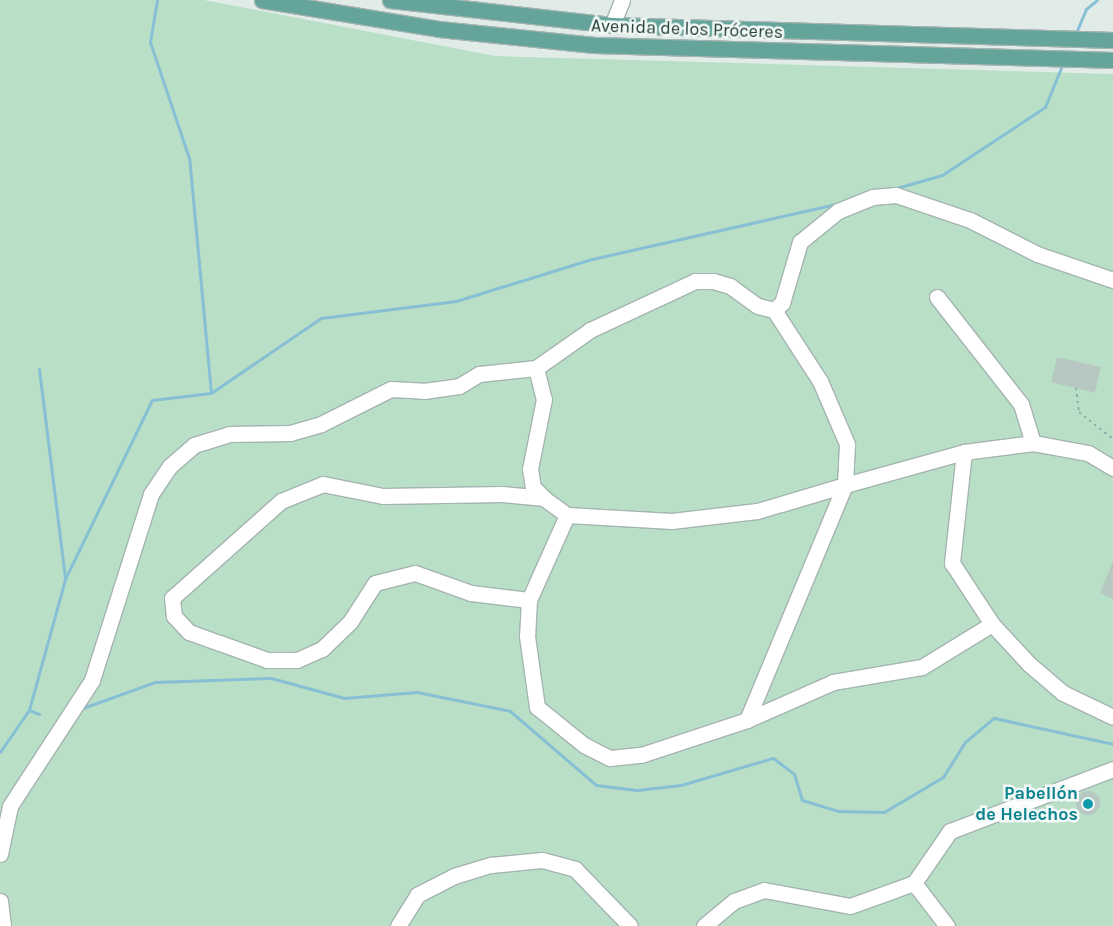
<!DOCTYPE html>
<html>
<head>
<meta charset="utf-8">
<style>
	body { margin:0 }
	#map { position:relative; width:1113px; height:926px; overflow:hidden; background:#e1ece9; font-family:Karla,sans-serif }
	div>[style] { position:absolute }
	.green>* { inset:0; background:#b9dfc7 }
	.stream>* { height:3px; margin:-1.5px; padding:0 1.5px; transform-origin:1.5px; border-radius:1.5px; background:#87c0d4 }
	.building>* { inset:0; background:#b7c7c2; transform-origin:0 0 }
	.round { border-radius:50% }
	.path>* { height:2px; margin-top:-1px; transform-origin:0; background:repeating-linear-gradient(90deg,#81b1a7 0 2.5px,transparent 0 6.5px) }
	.roads { filter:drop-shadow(1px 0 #a4b4b1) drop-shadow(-1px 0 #a4b4b1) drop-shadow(0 1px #a4b4b1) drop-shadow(0 -1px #a4b4b1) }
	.minor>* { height:15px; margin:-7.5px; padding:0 7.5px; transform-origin:7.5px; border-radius:7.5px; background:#fff }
	.major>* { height:15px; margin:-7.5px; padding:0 7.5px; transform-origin:7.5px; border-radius:7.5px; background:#64a49a }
	.dots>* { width:14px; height:14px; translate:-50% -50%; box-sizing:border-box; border:2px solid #f2f9f6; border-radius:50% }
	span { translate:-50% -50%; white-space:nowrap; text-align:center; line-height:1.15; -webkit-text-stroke:5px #f2f9f6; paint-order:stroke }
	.street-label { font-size:18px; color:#213e39 }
	.culture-label { font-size:18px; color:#0d838f; font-weight:700 }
	.right { translate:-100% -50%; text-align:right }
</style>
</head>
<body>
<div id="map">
	<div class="green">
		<i style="clip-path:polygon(0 0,204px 0,495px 56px,1113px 74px,1113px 926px,0 926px)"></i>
	</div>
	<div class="stream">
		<i style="left:1075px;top:35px;width:28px;rotate:-67deg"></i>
		<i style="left:1086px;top:9px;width:14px;rotate:-39deg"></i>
		<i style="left:893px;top:189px;width:51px;rotate:-15.9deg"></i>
		<i style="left:942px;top:175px;width:123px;rotate:-33.4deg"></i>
		<i style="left:1045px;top:107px;width:48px;rotate:-67.8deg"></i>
		<i style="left:39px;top:369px;width:212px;rotate:82.9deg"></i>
		<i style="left:211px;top:393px;width:133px;rotate:-34.3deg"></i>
		<i style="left:321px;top:318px;width:136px;rotate:-7.2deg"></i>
		<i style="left:456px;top:301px;width:142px;rotate:-17.2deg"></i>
		<i style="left:592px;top:259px;width:251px;rotate:-12.7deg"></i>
		<i style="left:80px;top:709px;width:80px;rotate:-19.8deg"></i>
		<i style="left:155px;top:682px;width:116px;rotate:-2deg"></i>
		<i style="left:271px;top:678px;width:76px;rotate:15.3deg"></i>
		<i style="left:344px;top:698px;width:73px;rotate:-4.7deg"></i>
		<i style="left:417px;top:692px;width:95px;rotate:11.5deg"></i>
		<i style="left:510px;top:711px;width:113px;rotate:40.7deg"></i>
		<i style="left:596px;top:785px;width:41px;rotate:7deg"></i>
		<i style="left:637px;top:790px;width:44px;rotate:-6.5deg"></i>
		<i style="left:681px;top:785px;width:96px;rotate:-16.4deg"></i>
		<i style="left:773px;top:758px;width:26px;rotate:37deg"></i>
		<i style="left:794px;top:774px;width:27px;rotate:73deg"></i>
		<i style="left:802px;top:800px;width:39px;rotate:17deg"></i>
		<i style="left:839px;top:811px;width:45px;rotate:1.3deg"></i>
		<i style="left:884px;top:812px;width:69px;rotate:-30.7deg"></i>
		<i style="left:943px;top:777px;width:41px;rotate:-57.8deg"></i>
		<i style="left:965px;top:742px;width:38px;rotate:-40deg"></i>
		<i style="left:994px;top:718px;width:122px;rotate:12.3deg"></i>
		<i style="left:29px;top:710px;width:11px;rotate:22deg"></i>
		<i style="left:0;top:752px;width:51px;rotate:-55.4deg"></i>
		<i style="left:29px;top:710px;width:136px;rotate:-74.6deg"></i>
		<i style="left:65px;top:579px;width:199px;rotate:-64.1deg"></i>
		<i style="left:152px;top:400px;width:59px;rotate:-6.8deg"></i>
		<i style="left:211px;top:393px;width:236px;rotate:-95.3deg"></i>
		<i style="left:189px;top:158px;width:122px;rotate:-108.6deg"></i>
		<i style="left:150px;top:42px;width:43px;rotate:-80.5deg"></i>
	</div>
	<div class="building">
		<i style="left:1057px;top:357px;width:45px;height:26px;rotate:13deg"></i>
		<i style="clip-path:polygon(1113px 562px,1113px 599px,1100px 593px)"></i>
		<i class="round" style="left:1076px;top:791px;width:24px;height:24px"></i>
	</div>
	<div class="path">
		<i style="left:1076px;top:388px;width:24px;rotate:83deg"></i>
		<i style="left:1079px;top:412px;width:43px;rotate:38.5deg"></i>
	</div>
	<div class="roads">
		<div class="minor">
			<i style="left:612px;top:25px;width:27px;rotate:-68deg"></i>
			<i style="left:937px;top:297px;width:136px;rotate:51.9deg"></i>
			<i style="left:1021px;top:404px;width:41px;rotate:72.9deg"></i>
			<i style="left:774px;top:310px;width:11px;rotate:-41deg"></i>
			<i style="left:782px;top:303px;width:64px;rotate:-73.6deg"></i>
			<i style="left:800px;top:242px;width:49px;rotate:-39.2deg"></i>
			<i style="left:838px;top:211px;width:38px;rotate:-22deg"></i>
			<i style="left:873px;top:197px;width:23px;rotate:-5deg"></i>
			<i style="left:896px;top:195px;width:78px;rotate:18.7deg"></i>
			<i style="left:970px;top:220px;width:75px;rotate:26.9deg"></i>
			<i style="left:1037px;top:254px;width:80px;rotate:18.9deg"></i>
			<i style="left:536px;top:368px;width:32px;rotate:76deg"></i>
			<i style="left:544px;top:399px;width:71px;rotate:101.3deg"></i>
			<i style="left:530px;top:469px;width:18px;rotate:81deg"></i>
			<i style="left:533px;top:487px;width:16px;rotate:45deg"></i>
			<i style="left:964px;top:452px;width:112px;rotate:96.2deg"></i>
			<i style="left:952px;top:563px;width:73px;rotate:56.7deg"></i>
			<i style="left:992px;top:624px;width:54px;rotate:47.2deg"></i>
			<i style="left:1029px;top:664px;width:45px;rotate:40.5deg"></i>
			<i style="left:1063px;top:693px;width:55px;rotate:25.6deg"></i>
			<i style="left:845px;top:485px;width:92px;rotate:163.5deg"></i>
			<i style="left:757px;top:511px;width:86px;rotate:173.3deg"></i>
			<i style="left:672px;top:521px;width:105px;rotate:-176.7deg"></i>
			<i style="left:567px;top:515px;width:29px;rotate:-144deg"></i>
			<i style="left:544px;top:498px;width:42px;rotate:-174.6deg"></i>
			<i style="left:502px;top:494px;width:119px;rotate:179deg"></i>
			<i style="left:383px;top:496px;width:61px;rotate:-168.7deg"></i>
			<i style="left:323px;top:484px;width:45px;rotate:158deg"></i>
			<i style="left:281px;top:501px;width:146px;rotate:138.3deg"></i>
			<i style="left:172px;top:598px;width:18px;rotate:84deg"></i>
			<i style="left:174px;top:616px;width:22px;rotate:47deg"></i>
			<i style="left:189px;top:632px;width:33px;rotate:20deg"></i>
			<i style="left:220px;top:643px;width:50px;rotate:19.9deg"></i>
			<i style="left:267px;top:660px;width:30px"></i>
			<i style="left:297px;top:660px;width:27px;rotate:-24deg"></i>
			<i style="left:322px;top:649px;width:39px;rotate:-44deg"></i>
			<i style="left:350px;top:622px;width:46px;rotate:-57.3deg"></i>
			<i style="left:375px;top:583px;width:41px;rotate:-14deg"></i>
			<i style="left:415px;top:573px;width:59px;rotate:19.7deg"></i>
			<i style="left:471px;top:593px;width:58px;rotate:6.9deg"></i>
			<i style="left:529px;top:600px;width:36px;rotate:93deg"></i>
			<i style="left:527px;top:636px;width:72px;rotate:82deg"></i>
			<i style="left:537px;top:707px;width:60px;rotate:39deg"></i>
			<i style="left:584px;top:745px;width:29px;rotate:27deg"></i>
			<i style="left:610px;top:758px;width:31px;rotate:-6deg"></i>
			<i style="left:641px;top:755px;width:112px;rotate:-18.3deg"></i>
			<i style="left:747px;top:720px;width:94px;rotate:-23.8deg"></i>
			<i style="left:833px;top:682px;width:90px;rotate:-9.6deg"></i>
			<i style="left:922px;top:667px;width:82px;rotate:-31.6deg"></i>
			<i style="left:529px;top:600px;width:93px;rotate:-65.9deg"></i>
			<i style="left:747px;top:720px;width:255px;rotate:-67.4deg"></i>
			<i style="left:0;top:854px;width:49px;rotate:-78.2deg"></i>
			<i style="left:10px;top:806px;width:150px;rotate:-56.9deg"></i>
			<i style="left:92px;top:680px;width:195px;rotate:-72.4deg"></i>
			<i style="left:151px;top:494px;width:34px;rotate:-56deg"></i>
			<i style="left:170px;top:466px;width:32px;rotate:-41deg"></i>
			<i style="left:194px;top:445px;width:37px;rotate:-17deg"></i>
			<i style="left:229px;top:434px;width:61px;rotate:-0.9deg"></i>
			<i style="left:290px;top:433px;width:32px;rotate:-16deg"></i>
			<i style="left:321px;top:424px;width:78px;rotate:-26.6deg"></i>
			<i style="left:391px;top:389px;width:33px;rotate:3deg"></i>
			<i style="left:424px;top:391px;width:35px;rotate:-8deg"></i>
			<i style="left:459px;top:386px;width:23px;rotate:-31deg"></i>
			<i style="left:479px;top:374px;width:57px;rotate:-6deg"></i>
			<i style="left:536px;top:368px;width:66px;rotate:-35.1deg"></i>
			<i style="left:590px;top:330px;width:116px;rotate:-25deg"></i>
			<i style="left:695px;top:281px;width:18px"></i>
			<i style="left:713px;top:281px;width:18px;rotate:16deg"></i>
			<i style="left:730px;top:286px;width:34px;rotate:36deg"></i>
			<i style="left:758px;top:306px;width:16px;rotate:14deg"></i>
			<i style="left:774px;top:310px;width:85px;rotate:57.1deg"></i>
			<i style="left:820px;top:381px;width:69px;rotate:66.8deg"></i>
			<i style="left:847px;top:444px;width:41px;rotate:92.8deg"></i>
			<i style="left:845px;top:485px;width:123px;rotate:-15.5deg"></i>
			<i style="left:964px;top:452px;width:70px;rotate:-7.4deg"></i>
			<i style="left:1033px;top:443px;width:56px;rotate:10.3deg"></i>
			<i style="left:1088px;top:453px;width:29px;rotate:31deg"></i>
			<i style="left:0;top:901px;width:25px;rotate:83deg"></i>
			<i style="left:398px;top:926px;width:36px;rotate:-58deg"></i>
			<i style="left:417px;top:895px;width:42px;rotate:-27.2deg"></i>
			<i style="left:454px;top:876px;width:39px;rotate:-17deg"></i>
			<i style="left:491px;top:865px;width:51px;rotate:-5.6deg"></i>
			<i style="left:542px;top:860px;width:34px;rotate:15deg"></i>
			<i style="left:575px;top:869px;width:79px;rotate:46deg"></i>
			<i style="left:704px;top:926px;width:39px;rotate:-40deg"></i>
			<i style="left:734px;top:901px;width:32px;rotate:-20deg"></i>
			<i style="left:764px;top:890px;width:87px;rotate:10.5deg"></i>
			<i style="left:850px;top:906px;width:68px;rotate:-19.8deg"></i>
			<i style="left:947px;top:926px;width:54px;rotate:-127.5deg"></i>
			<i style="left:914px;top:883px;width:63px;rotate:-55.3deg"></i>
			<i style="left:950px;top:831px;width:174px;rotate:-20.8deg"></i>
		</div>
		<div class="major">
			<i style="left:262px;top:0;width:179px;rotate:9.3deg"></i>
			<i style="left:439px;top:29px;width:156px;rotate:5.9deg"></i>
			<i style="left:594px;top:45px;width:519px;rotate:1.66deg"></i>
			<i style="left:390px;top:0;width:223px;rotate:6.4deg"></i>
			<i style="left:612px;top:25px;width:501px;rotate:1.71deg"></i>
		</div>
	</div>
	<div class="dots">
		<i style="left:1088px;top:804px;background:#0f9aa8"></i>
	</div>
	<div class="street-label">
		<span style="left:687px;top:29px;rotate:2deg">Avenida de los Próceres</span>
	</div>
	<div class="culture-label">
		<span class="right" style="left:1078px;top:804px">Pabellón<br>de Helechos</span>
	</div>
</div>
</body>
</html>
